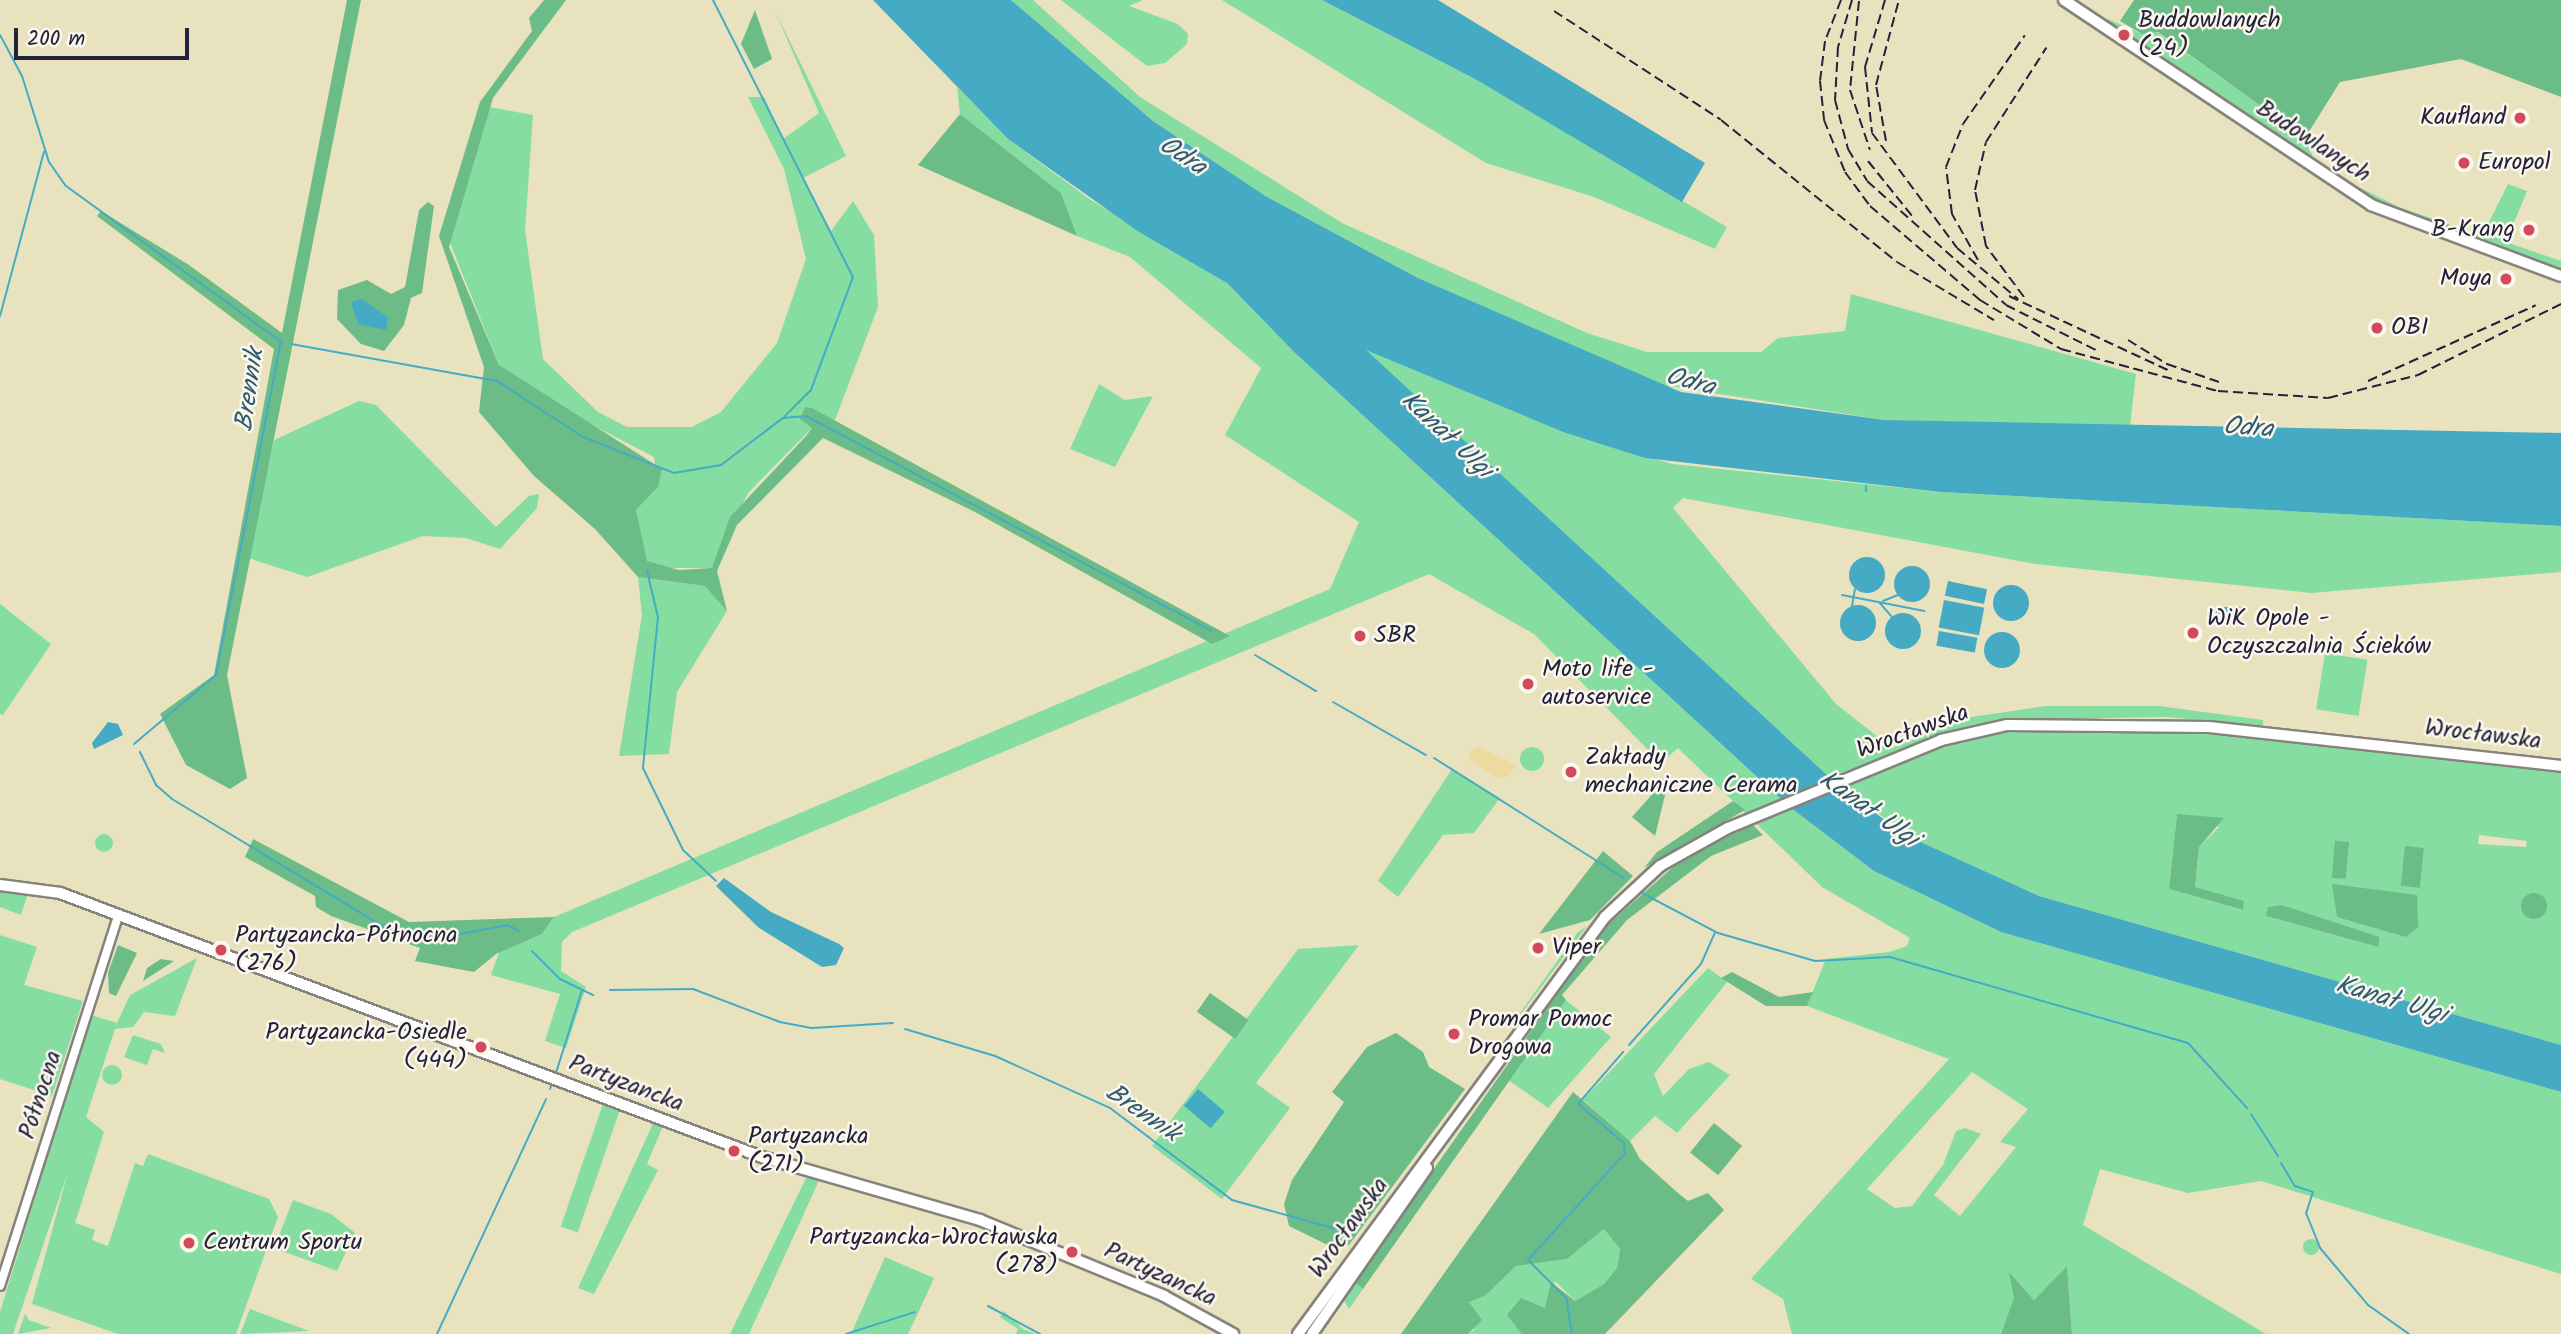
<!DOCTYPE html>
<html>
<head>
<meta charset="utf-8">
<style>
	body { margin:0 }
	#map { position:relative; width:2561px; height:1334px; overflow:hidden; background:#e9e2bf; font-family:Kalam,sans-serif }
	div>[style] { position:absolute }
	.green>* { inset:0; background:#85dda2; transform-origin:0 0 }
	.round { border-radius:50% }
	.forest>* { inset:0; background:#6cbc88; transform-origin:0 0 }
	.sand>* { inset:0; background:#eeda9e }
	.water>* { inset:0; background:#45abc5; transform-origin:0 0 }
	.stream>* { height:2px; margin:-1px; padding:0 1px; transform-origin:1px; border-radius:1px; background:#45abc5 }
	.roads { filter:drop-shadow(2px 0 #86827d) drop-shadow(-2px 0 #86827d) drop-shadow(0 2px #86827d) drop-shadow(0 -2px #86827d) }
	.minor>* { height:8px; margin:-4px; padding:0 4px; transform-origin:4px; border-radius:4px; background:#fff }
	.major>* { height:10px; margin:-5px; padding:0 5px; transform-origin:5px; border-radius:5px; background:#fff }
	.rail>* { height:2px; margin-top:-1px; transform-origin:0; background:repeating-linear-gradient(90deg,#22223b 0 10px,transparent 0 15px) }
	.dots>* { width:19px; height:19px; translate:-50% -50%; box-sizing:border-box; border:4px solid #fbf7ec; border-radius:50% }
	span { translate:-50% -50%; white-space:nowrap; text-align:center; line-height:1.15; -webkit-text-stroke:5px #fbf7ec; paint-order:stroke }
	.poi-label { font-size:24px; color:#22223b }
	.left { translate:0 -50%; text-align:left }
	.right { translate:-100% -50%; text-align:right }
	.street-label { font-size:24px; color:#22223b }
	.water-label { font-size:26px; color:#305972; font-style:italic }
	.scale { position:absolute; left:14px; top:28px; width:175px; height:32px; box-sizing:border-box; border:4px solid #22223b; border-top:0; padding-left:9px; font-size:21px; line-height:24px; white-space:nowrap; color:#22223b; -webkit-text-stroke:5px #fbf7ec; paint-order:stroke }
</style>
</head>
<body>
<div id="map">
	<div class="green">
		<i style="clip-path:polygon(1011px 0,1033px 0,1140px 97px,1342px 223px,1587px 333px,1647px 352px,1761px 352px,1778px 338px,1845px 331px,1851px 294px,2136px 374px,2130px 426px,1885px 420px,1656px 384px,1418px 278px,1267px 197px,1153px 121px)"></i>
		<i style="clip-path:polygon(1061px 0,1143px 0,1129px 6px,1178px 24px,1188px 34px,1187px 44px,1165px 63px,1147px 66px)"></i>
		<i style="clip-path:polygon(1222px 0,1322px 0,1475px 79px,1727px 227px,1715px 249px,1594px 197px,1486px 163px)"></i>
		<i style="clip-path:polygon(775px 11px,846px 156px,803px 178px,831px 231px,853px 201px,874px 235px,878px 307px,835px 420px,805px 408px,812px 428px,748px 493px,712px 568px,667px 568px,646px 561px,636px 510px,658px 487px,654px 457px,558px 407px,499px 365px,448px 238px,489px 107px,533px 115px,525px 230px,543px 359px,598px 412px,627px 427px,692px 427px,721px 412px,777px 343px,806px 259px,784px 169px,748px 97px,764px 97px,783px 139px,819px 113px)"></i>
		<i style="clip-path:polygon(2108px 19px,2142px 34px,2157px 32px,2305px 138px,2313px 157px,2334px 175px,2399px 207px,2482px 236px,2508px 184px,2527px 191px,2506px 242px,2561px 261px,2561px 276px,2391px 215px,2103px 26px)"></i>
		<i style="clip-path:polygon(evenodd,957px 87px,1008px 139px,1088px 198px,1227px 283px,1295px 353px,1791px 808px,1874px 871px,2001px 932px,2561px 1092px,2561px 1274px,2261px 1181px,2188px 1193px,2100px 1169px,2083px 1225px,2266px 1334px,2072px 1334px,2067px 1266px,2034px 1300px,2010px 1273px,2015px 1298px,2001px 1334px,1792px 1334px,1783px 1299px,1751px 1279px,1949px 1059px,1807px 1006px,1826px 959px,1889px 952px,1907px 946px,1910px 938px,1822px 887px,1678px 748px,1661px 763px,1534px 634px,1429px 574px,572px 932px,562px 942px,561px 971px,586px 987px,566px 1048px,545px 1041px,560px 994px,491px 975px,499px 952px,542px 934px,554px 917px,1330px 589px,1359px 522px,1225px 435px,1261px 368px,1130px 257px,1077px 236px,1061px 193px,960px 114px,957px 87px,1972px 1072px,2028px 1109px,2000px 1142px,2016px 1147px,1960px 1216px,1934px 1195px,1981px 1134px,1965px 1128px,1956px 1131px,1943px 1165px,1912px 1206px,1895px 1208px,1867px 1189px,1972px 1072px)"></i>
		<i style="clip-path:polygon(evenodd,1363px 348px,1563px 432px,1672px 464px,1941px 492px,2561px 526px,2561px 572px,2311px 593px,2035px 564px,1683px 498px,1673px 508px,1836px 704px,1892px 748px,1971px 717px,2045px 706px,2159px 706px,2263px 720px,2263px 726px,2167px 717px,2006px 720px,1896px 751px,1904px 759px,1995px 731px,2097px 727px,2221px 733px,2561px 772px,2561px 1045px,2039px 896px,1926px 847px,1839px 786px,1363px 348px,2177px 814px,2219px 827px,2199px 847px,2195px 888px,2244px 901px,2242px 910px,2169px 889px,2177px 814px,1363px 348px,2479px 835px,2527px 841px,2526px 847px,2478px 844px,2479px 835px,1363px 348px,2282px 905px,2380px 937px,2378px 947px,2266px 916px,2282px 905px)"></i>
		<i style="clip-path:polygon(1099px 384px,1125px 400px,1153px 396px,1115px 467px,1070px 449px)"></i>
		<i style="clip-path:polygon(359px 401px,376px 405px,496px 527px,529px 496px,539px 494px,537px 508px,500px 549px,466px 538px,423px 536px,307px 577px,248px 558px,274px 440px)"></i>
		<i style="clip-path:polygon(638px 577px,706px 586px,727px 611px,677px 692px,669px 754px,619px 756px,642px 615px)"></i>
		<i style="clip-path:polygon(0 604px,51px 644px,3px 715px,0 714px)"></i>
		<i style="left:2325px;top:653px;width:43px;height:57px;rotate:9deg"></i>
		<i class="round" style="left:1520px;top:747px;width:24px;height:24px"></i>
		<i style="clip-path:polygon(1452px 769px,1500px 798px,1474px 833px,1443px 835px,1398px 897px,1378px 881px)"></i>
		<i style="clip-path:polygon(1747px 814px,1694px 840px,1644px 871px,1692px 839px)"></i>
		<i class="round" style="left:95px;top:834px;width:18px;height:18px"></i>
		<i style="clip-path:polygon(0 885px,30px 887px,21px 915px,0 907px)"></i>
		<i style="clip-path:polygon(1587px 926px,1511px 1027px,1510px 1027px,1578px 932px)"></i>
		<i style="clip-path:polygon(1592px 927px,1516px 1030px,1513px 1029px,1574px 948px)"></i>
		<i style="clip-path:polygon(0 935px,37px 947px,24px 985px,83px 1001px,52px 1096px,0 1079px)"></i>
		<i style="clip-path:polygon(1359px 945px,1256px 1083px,1290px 1108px,1222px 1199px,1152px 1146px,1298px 949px)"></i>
		<i style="clip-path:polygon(197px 958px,175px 1016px,144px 1012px,133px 1027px,115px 1029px,86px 1117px,104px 1132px,75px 1223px,95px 1230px,92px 1240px,108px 1246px,135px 1163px,143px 1166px,148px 1154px,269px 1199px,278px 1217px,236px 1334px,118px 1334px,32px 1304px,68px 1172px,13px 1334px,0 1334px,0 1312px,91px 1015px,117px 1023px,130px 995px)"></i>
		<i style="clip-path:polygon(1708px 968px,1727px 982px,1654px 1074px,1663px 1096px,1689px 1069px,1709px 1062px,1730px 1075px,1677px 1133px,1655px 1116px,1630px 1141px,1583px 1100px)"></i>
		<i style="clip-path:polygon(1566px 1000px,1611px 1037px,1548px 1108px,1507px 1079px)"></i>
		<i style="clip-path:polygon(133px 1035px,161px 1044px,165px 1053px,153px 1049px,147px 1065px,124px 1057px)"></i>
		<i class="round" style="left:102px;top:1065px;width:20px;height:20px"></i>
		<i style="clip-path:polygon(1469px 1090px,1469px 1094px,1367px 1229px)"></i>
		<i style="left:605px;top:1098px;width:18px;height:136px;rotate:19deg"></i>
		<i style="clip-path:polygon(656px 1117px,665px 1121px,647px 1164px,658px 1170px,594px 1294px,578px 1288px)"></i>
		<i style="clip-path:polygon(809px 1172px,821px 1176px,749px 1334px,730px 1334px)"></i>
		<i style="clip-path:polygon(293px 1200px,331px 1214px,355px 1233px,337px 1271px,274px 1248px)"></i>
		<i style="clip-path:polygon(1604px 1229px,1620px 1249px,1617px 1268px,1604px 1284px,1575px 1301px,1555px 1281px,1552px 1301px,1542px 1310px,1535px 1304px,1522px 1334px,1468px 1334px,1474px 1330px,1469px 1302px,1485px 1296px,1516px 1266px,1567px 1259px)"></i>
		<i class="round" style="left:2303px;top:1239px;width:16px;height:16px"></i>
		<i style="clip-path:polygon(885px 1257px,934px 1278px,926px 1296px,908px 1334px,851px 1334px)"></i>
		<i style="clip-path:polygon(1354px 1282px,1363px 1289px,1349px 1309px,1343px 1299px)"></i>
		<i style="clip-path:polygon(250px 1309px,258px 1312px,309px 1331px,240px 1334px)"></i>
		<i style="clip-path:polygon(1004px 1311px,1023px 1329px,1036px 1334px,1016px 1334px,1018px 1329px,1000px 1317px)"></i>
		<i style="clip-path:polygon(25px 1314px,29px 1320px,51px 1328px,18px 1334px)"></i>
	</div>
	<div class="forest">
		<i style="clip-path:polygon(347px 0,361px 0,227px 675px,247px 778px,230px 789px,186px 765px,160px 714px,214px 675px,274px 349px,97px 216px,101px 211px,189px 265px,282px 333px)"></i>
		<i style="clip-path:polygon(544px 0,566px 0,493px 98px,449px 247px,499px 365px,662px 469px,658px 487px,636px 510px,647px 561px,679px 570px,712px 568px,730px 517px,806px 436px,812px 428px,800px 419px,805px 407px,812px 408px,1230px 636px,1212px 644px,975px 512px,823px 438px,737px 525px,717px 571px,727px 611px,705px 586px,638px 577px,595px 529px,534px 476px,479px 412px,484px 367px,439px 236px,480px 102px,532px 31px,529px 18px)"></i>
		<i style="clip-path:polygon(2134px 0,2561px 0,2561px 97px,2461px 59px,2340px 82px,2305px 138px,2158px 32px,2142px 34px,2120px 21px)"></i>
		<i style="clip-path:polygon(755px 10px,772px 59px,754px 69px,741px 44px)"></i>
		<i style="clip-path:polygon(960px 114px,1061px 193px,1077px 236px,918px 165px)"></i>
		<i style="clip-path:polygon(428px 202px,434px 206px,422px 293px,411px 298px,404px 325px,384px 351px,361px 344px,337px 319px,338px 290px,367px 280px,391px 294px,405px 287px,419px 210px)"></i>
		<i style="clip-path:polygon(1664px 781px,1666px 791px,1655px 836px,1632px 817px)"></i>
		<i style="clip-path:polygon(1733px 801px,1745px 810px,1644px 868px,1657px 852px)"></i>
		<i style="clip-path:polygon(2177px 814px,2224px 818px,2199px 847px,2195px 887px,2244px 901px,2243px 910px,2169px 889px)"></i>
		<i style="clip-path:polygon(1752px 824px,1763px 835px,1711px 856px,1627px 920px,1562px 995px,1566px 1000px,1363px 1289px,1354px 1282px,1603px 929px,1681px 860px)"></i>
		<i style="clip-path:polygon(253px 839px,409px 922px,554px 917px,542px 934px,496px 954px,474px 972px,415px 961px,420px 948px,331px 916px,316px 907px,315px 896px,245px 857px)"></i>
		<i style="left:2349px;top:842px;width:37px;height:14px;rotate:95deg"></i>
		<i style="left:2405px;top:846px;width:19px;height:40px;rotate:6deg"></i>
		<i style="clip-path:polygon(1603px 851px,1633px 876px,1590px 920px,1539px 934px)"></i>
		<i style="clip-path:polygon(2332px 884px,2417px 895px,2418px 927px,2406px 937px,2337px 917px)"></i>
		<i class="round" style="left:2521px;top:893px;width:26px;height:26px"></i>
		<i style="clip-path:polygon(2282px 905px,2380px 937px,2378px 947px,2266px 916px,2268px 907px)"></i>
		<i style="clip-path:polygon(118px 945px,137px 953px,116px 996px,109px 993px,108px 973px)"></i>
		<i style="clip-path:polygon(161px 959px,174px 961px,143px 981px,147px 968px)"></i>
		<i style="clip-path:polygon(1732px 972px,1779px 997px,1813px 992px,1807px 1006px,1766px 1006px,1721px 978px)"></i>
		<i style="left:1210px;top:993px;width:47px;height:23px;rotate:35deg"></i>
		<i style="clip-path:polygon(1396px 1033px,1423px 1052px,1429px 1067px,1465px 1089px,1349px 1245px,1334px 1248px,1289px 1226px,1284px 1204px,1292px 1180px,1344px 1102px,1332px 1092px,1367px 1047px)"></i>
		<i style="clip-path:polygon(1573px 1092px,1630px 1141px,1640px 1159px,1678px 1193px,1688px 1201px,1708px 1193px,1724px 1210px,1605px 1334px,1522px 1334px,1507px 1315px,1521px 1298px,1545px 1308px,1551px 1282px,1575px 1301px,1604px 1284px,1617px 1268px,1620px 1249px,1604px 1229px,1567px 1259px,1516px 1266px,1485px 1296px,1469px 1302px,1482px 1320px,1468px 1334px,1401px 1334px)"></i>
		<i style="left:1714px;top:1123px;width:36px;height:38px;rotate:39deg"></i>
		<i style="clip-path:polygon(2067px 1266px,2072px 1334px,2001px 1334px,2014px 1298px,2009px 1272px,2034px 1300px)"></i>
	</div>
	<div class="sand">
		<i style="clip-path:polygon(1478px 747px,1516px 765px,1508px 777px,1498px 779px,1470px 761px,1469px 752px)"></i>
	</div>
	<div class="water">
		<i style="clip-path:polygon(873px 0,1011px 0,1153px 121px,1267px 197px,1418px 278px,1681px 392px,1885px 420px,2561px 433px,2561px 526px,1941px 492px,1645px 458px,1563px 432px,1366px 350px,1839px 786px,1905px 835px,2039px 896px,2561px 1045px,2561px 1092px,2001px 932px,1874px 871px,1791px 808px,1295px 353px,1227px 283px,1139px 232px,1008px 139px)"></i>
		<i style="clip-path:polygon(1322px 0,1438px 0,1705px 163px,1682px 202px,1475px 79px)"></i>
		<i style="clip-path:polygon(362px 299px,388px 317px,386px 330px,358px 324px,351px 302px)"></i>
		<i class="round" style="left:1849px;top:557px;width:36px;height:36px"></i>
		<i class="round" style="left:1894px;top:566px;width:36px;height:36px"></i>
		<i style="left:1948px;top:581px;width:40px;height:15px;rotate:12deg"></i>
		<i class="round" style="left:1993px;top:585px;width:36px;height:36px"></i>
		<i style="left:1944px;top:600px;width:41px;height:28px;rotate:11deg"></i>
		<i class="round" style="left:1840px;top:605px;width:36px;height:36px"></i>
		<i style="left:2216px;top:607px;width:29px;height:7px"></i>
		<i class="round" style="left:1885px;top:613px;width:36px;height:36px"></i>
		<i style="left:1939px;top:631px;width:39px;height:15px;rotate:10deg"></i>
		<i class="round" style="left:1984px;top:632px;width:36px;height:36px"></i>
		<i style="clip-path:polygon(108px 722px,118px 724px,123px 735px,94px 749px,92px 743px)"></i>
		<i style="clip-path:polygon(724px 878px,771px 912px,839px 944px,844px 948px,836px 965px,822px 967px,759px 928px,716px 886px)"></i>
		<i style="left:1198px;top:1089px;width:35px;height:22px;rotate:40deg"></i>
	</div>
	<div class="stream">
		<i style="left:713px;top:0;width:310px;rotate:63.2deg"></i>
		<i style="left:853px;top:277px;width:121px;rotate:110.4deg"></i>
		<i style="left:811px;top:390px;width:37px;rotate:135deg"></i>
		<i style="left:0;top:35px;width:47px;rotate:61.8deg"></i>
		<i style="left:22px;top:76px;width:90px;rotate:72.6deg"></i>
		<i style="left:49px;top:162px;width:29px;rotate:55deg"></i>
		<i style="left:66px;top:186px;width:268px;rotate:35.9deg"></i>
		<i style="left:0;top:316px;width:170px;rotate:-75deg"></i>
		<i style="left:291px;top:344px;width:209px;rotate:10.2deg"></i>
		<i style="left:497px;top:381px;width:103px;rotate:33.1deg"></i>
		<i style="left:583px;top:437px;width:98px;rotate:21.6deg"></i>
		<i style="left:674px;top:473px;width:48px;rotate:-9.7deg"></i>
		<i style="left:721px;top:465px;width:78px;rotate:-37.2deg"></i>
		<i style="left:783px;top:418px;width:23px;rotate:-5deg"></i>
		<i style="left:806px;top:416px;width:459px;rotate:27.9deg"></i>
		<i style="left:1866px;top:486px;width:5px;rotate:90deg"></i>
		<i style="left:647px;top:571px;width:47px;rotate:76.6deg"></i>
		<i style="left:658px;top:617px;width:152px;rotate:95.7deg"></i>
		<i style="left:643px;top:768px;width:91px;rotate:64deg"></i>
		<i style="left:683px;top:850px;width:45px;rotate:43.2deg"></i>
		<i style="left:1842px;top:595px;width:84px;rotate:11deg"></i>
		<i style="left:1883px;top:601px;width:16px;rotate:-22deg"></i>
		<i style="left:1879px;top:602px;width:20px;rotate:49deg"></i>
		<i style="left:1852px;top:606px;width:17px;rotate:-80deg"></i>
		<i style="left:1255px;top:655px;width:71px;rotate:30.5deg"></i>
		<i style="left:1333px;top:702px;width:107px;rotate:29.7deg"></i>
		<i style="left:134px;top:744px;width:107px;rotate:-40.1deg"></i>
		<i style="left:216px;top:675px;width:339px;rotate:-79deg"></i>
		<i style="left:140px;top:752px;width:37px;rotate:64deg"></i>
		<i style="left:156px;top:785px;width:21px;rotate:41deg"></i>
		<i style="left:172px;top:799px;width:244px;rotate:31.1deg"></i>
		<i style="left:381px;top:925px;width:55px;rotate:14.8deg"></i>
		<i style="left:434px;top:939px;width:75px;rotate:-10.7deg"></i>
		<i style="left:508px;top:925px;width:13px;rotate:29deg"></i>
		<i style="left:1434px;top:758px;width:225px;rotate:32.3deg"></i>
		<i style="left:1642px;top:893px;width:86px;rotate:27.8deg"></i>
		<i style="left:1718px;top:933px;width:101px;rotate:16.1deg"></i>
		<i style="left:1815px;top:961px;width:75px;rotate:-3.1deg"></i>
		<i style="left:1890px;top:957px;width:310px;rotate:16.1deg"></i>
		<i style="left:2188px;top:1043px;width:88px;rotate:47.8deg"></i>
		<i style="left:532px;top:951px;width:40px;rotate:45deg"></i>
		<i style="left:560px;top:979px;width:37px;rotate:26deg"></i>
		<i style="left:610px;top:990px;width:83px;rotate:-0.7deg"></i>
		<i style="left:693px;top:989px;width:93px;rotate:20.8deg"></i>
		<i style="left:780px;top:1022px;width:33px;rotate:11deg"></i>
		<i style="left:812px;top:1028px;width:81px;rotate:-3.5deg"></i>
		<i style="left:905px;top:1029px;width:94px;rotate:16.7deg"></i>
		<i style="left:995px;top:1056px;width:126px;rotate:24.3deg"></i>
		<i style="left:1110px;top:1108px;width:153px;rotate:37deg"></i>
		<i style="left:1232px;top:1200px;width:128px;rotate:15.5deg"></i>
		<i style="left:1629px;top:1045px;width:108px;rotate:-48.4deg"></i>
		<i style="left:1701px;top:964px;width:34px;rotate:-66deg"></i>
		<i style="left:556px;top:1073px;width:87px;rotate:-72.6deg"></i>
		<i style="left:550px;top:1089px;width:5px;rotate:-68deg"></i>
		<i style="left:2251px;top:1114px;width:50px;rotate:57.3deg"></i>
		<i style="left:2281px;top:1163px;width:27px;rotate:59deg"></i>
		<i style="left:2295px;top:1186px;width:19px;rotate:18deg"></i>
		<i style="left:2313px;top:1192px;width:22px;rotate:108deg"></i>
		<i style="left:2306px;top:1213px;width:38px;rotate:68deg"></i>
		<i style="left:2320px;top:1248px;width:75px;rotate:49.9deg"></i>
		<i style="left:2368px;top:1305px;width:50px;rotate:35.3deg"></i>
		<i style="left:988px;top:1306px;width:59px;rotate:28.3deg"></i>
		<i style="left:437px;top:1334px;width:259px;rotate:-65.1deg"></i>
		<i style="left:846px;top:1334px;width:72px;rotate:-17.7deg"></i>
		<i style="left:1572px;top:1334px;width:36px;rotate:-99deg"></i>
		<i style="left:1566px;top:1298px;width:54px;rotate:-135deg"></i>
		<i style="left:1528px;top:1260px;width:144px;rotate:-47.8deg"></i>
		<i style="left:1625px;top:1153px;width:10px;rotate:-96deg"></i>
		<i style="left:1624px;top:1143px;width:60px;rotate:-139.7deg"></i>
		<i style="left:1578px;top:1104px;width:69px;rotate:-49.1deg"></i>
	</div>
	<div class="roads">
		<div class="minor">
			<i style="left:0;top:1286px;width:387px;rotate:-72.3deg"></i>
		</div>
		<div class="major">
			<i style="left:2064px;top:0;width:369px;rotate:33.7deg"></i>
			<i style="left:2371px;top:205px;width:203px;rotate:20.5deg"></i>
			<i style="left:0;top:885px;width:61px;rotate:7.6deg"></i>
			<i style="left:60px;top:893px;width:750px;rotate:20.61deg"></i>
			<i style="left:762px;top:1157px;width:227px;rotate:16.1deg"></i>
			<i style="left:980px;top:1220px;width:199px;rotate:22.4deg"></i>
			<i style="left:1164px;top:1296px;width:79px;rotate:28.8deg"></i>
			<i style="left:1298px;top:1334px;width:518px;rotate:-53.64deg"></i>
			<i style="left:1605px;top:917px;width:75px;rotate:-42.8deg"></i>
			<i style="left:1660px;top:866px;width:78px;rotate:-29.2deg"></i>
			<i style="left:1728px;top:828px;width:230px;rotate:-22.4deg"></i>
			<i style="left:1941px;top:740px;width:68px;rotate:-12.8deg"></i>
			<i style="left:2007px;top:725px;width:202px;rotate:0.6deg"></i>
			<i style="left:2209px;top:727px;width:354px;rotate:6.3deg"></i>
			<i style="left:1312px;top:1334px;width:202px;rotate:-55.3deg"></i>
		</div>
	</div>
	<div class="rail">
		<i style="left:1841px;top:0;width:44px;rotate:111.3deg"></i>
		<i style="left:1825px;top:41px;width:40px;rotate:97.1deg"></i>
		<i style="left:1820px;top:81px;width:39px;rotate:84deg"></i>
		<i style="left:1824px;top:120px;width:56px;rotate:68deg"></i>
		<i style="left:1845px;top:172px;width:42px;rotate:53.7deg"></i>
		<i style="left:1870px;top:206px;width:145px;rotate:40.5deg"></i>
		<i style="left:1980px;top:300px;width:95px;rotate:31.2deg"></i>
		<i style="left:2061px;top:349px;width:163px;rotate:15deg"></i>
		<i style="left:2218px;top:391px;width:110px;rotate:3.6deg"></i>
		<i style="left:2328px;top:398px;width:93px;rotate:-14.3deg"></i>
		<i style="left:2418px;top:375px;width:160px;rotate:-26.4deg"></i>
		<i style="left:1852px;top:0;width:49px;rotate:106.6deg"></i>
		<i style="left:1838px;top:47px;width:53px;rotate:93.2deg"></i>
		<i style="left:1835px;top:100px;width:51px;rotate:75.1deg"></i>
		<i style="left:1848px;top:149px;width:37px;rotate:59deg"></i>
		<i style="left:1867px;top:181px;width:186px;rotate:41.7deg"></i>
		<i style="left:2006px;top:305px;width:103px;rotate:26.6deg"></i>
		<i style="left:1885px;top:0;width:70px;rotate:106.6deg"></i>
		<i style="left:1865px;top:67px;width:66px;rotate:83.9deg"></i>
		<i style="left:1872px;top:133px;width:143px;rotate:53.5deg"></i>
		<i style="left:1957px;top:248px;width:80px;rotate:39.9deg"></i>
		<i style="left:1859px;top:1px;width:89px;rotate:95.8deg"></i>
		<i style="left:1850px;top:90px;width:63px;rotate:71.6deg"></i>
		<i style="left:1554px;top:11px;width:199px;rotate:33.1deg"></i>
		<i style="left:1721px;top:120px;width:226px;rotate:38.9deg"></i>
		<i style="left:1897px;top:262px;width:113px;rotate:30.9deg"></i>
		<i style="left:1886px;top:141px;width:57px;rotate:-100.1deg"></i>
		<i style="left:1876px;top:85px;width:88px;rotate:-74.9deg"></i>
		<i style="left:1868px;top:161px;width:70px;rotate:51.3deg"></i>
		<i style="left:1978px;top:260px;width:53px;rotate:-119.5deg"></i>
		<i style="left:1952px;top:214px;width:47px;rotate:-97.3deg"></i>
		<i style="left:1946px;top:167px;width:46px;rotate:-68.4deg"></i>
		<i style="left:1963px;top:124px;width:108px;rotate:-55.1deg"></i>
		<i style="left:2009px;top:296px;width:178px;rotate:25deg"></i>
		<i style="left:2024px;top:297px;width:64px;rotate:-126.7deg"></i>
		<i style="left:1986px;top:246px;width:57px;rotate:-101.1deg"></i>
		<i style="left:1975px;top:190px;width:49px;rotate:-77.1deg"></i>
		<i style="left:1986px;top:142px;width:112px;rotate:-57.4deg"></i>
		<i style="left:2128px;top:340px;width:46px;rotate:31.6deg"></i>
		<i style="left:2167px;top:364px;width:55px;rotate:19.1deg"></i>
		<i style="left:2368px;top:381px;width:184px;rotate:-24.3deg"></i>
	</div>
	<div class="dots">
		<i style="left:2124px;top:35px;background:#d1495b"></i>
		<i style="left:2520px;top:118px;background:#d1495b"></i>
		<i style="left:2464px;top:163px;background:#d1495b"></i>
		<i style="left:2529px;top:230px;background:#d1495b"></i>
		<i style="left:2506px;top:279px;background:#d1495b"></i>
		<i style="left:2377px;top:328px;background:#d1495b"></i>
		<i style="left:2193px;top:633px;background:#d1495b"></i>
		<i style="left:1360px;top:636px;background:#d1495b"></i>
		<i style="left:1528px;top:684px;background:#d1495b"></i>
		<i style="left:1571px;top:772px;background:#d1495b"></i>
		<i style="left:1538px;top:948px;background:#d1495b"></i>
		<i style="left:221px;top:950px;background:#d1495b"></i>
		<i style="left:1454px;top:1034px;background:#d1495b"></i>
		<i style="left:481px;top:1047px;background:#d1495b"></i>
		<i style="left:734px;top:1151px;background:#d1495b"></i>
		<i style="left:189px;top:1243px;background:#d1495b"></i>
		<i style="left:1072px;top:1252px;background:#d1495b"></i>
	</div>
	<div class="poi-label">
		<span class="left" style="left:2138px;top:35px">Buddowlanych<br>(24)</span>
		<span class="right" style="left:2506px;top:118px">Kaufland</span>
		<span class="left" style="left:2478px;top:163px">Europol</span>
		<span class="right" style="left:2515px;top:230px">B-Krang</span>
		<span class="right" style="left:2492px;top:279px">Moya</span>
		<span class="left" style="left:2391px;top:328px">OBI</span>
		<span class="left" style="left:2207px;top:633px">WiK Opole -<br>Oczyszczalnia Ścieków</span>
		<span class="left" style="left:1374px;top:636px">SBR</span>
		<span class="left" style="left:1542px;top:684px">Moto life -<br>autoservice</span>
		<span class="left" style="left:1585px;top:772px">Zakłady<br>mechaniczne Cerama</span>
		<span class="left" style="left:235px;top:950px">Partyzancka-Północna<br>(276)</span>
		<span class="left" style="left:1552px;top:948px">Viper</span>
		<span class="left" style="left:1468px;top:1034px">Promar Pomoc<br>Drogowa</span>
		<span class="right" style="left:467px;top:1047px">Partyzancka-Osiedle<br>(444)</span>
		<span class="left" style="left:748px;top:1151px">Partyzancka<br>(271)</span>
		<span class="right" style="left:1058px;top:1252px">Partyzancka-Wrocławska<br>(278)</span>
		<span class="left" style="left:203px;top:1243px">Centrum Sportu</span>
	</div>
	<div class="street-label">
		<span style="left:2313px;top:142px;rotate:33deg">Budowlanych</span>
		<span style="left:1913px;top:732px;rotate:-20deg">Wrocławska</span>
		<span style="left:2483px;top:735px;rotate:7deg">Wrocławska</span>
		<span style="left:626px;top:1084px;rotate:21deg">Partyzancka</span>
		<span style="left:41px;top:1095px;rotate:-72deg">Północna</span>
		<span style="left:1349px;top:1228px;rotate:-54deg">Wrocławska</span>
		<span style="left:1160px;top:1275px;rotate:25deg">Partyzancka</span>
	</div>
	<div class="water-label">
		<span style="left:1182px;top:157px;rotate:33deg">Odra</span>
		<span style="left:1690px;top:383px;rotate:15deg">Odra</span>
		<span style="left:251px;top:390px;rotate:-82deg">Brennik</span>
		<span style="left:2248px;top:429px;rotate:4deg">Odra</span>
		<span style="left:1446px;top:436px;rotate:43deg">Kanał Ulgi</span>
		<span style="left:1868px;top:810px;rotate:35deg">Kanał Ulgi</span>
		<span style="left:2391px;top:1001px;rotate:16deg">Kanał Ulgi</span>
		<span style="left:1142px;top:1114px;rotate:34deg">Brennik</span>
	</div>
	<div class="scale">200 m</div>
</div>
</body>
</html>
